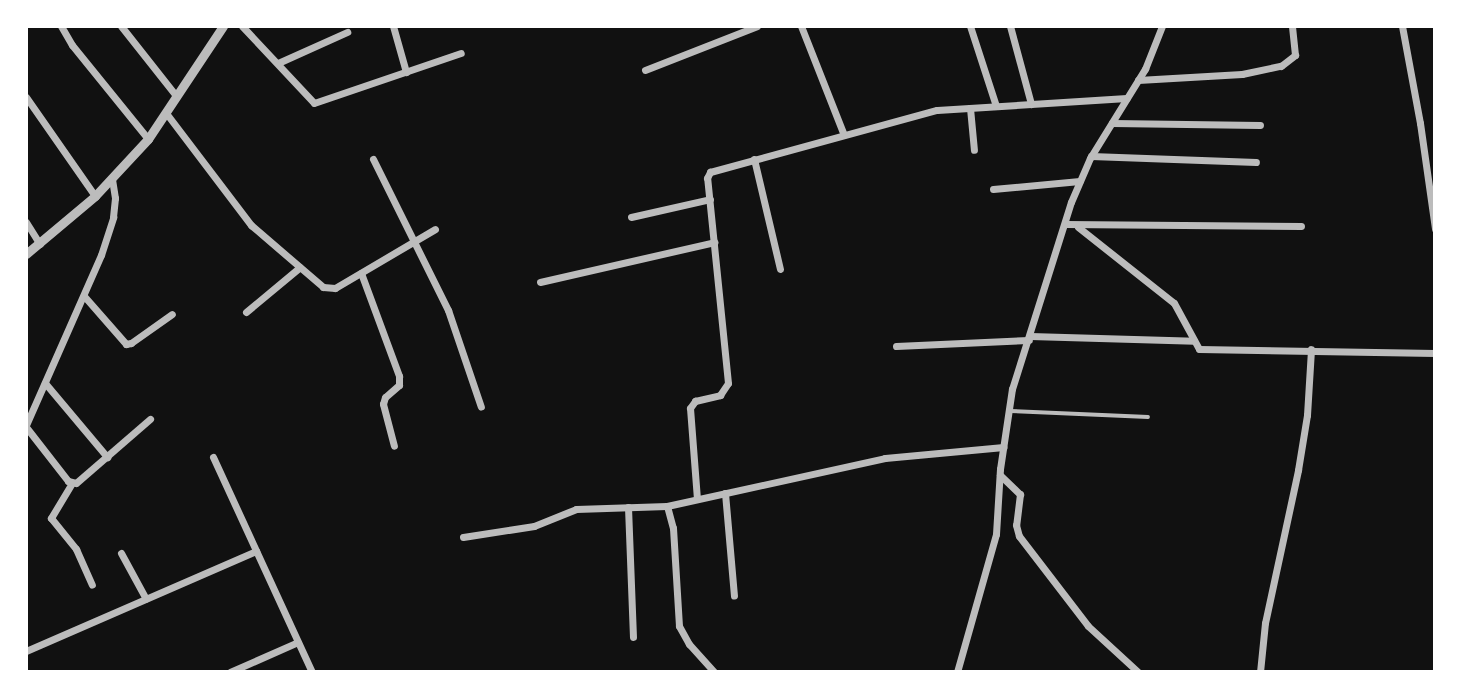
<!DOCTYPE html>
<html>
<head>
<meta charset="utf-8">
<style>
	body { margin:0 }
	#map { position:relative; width:1461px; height:698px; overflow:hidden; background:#111; font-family:"Crimson Pro",serif }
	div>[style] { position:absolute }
	.service>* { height:3.5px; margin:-1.75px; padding:0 1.75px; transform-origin:1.75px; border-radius:1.75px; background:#bcbcbc }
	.minor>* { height:7px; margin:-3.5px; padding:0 3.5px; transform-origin:3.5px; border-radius:3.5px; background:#bcbcbc }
	.tertiary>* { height:9px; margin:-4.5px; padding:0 4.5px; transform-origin:4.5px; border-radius:4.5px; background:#bcbcbc }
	span { translate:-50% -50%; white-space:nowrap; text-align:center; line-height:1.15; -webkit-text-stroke:7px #fff; paint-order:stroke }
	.frame { position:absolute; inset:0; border:28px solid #fff; pointer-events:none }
</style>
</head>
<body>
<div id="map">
	<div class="service">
		<i style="left:1010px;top:411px;width:138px;rotate:2.5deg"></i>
	</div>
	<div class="minor">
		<i style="left:61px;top:26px;width:22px;rotate:60deg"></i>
		<i style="left:72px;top:45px;width:121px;rotate:51deg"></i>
		<i style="left:121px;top:26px;width:90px;rotate:51.7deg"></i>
		<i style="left:242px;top:26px;width:105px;rotate:46.9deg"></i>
		<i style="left:314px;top:103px;width:155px;rotate:-18.8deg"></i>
		<i style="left:393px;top:26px;width:48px;rotate:74.2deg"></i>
		<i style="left:801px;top:26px;width:117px;rotate:68.5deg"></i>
		<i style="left:970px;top:26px;width:84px;rotate:72deg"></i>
		<i style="left:1010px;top:26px;width:81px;rotate:74.9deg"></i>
		<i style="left:1402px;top:26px;width:99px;rotate:79.5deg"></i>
		<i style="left:1420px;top:123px;width:107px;rotate:81.9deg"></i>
		<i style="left:278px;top:63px;width:76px;rotate:-24.2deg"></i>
		<i style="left:645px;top:70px;width:120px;rotate:-21.4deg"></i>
		<i style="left:1138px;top:80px;width:104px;rotate:-3.3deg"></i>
		<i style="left:1242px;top:74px;width:40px;rotate:-12deg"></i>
		<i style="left:1281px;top:66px;width:18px;rotate:-38deg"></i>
		<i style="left:1295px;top:55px;width:29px;rotate:-96deg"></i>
		<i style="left:26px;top:97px;width:121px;rotate:55.1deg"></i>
		<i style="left:970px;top:108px;width:42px;rotate:84.6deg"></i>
		<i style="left:166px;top:113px;width:141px;rotate:52.8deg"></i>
		<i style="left:251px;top:225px;width:95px;rotate:40.7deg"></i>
		<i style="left:323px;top:287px;width:12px;rotate:5deg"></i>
		<i style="left:335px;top:288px;width:116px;rotate:-30.5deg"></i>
		<i style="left:1112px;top:123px;width:148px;rotate:0.8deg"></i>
		<i style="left:1091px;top:156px;width:165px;rotate:2.1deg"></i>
		<i style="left:373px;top:159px;width:169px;rotate:63.6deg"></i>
		<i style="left:448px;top:310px;width:102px;rotate:71.2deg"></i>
		<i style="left:754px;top:159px;width:113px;rotate:76.7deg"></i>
		<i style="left:993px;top:189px;width:87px;rotate:-5.3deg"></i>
		<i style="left:631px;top:217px;width:81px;rotate:-12.8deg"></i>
		<i style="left:26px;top:222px;width:26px;rotate:58deg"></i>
		<i style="left:1065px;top:224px;width:236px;rotate:0.5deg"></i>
		<i style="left:1078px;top:227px;width:122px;rotate:38.4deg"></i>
		<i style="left:1174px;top:303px;width:52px;rotate:61.5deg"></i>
		<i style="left:1199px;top:349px;width:236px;rotate:1deg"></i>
		<i style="left:361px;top:273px;width:110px;rotate:69.7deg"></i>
		<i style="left:399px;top:376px;width:9px;rotate:90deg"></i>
		<i style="left:399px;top:385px;width:18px;rotate:139deg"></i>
		<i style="left:385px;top:397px;width:7px;rotate:106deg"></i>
		<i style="left:383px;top:404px;width:43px;rotate:75.3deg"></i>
		<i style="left:540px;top:282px;width:179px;rotate:-12.9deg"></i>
		<i style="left:84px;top:296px;width:64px;rotate:48.8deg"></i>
		<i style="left:126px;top:344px;width:5px;rotate:-11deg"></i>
		<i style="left:131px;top:343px;width:50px;rotate:-35.3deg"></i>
		<i style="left:246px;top:312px;width:70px;rotate:-39.8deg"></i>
		<i style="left:1030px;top:336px;width:164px;rotate:1.7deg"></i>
		<i style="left:896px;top:346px;width:133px;rotate:-2.6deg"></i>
		<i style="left:45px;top:383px;width:97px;rotate:50deg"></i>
		<i style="left:26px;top:425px;width:186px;rotate:-66.2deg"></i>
		<i style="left:101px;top:255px;width:40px;rotate:-72deg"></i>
		<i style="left:113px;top:217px;width:19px;rotate:-84deg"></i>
		<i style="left:115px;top:198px;width:20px;rotate:-99deg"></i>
		<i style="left:26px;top:427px;width:68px;rotate:52.1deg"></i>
		<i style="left:68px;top:481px;width:8px;rotate:14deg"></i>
		<i style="left:76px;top:483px;width:98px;rotate:-40.9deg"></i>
		<i style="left:213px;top:457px;width:237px;rotate:65.3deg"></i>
		<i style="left:1000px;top:475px;width:28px;rotate:44deg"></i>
		<i style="left:1020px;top:494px;width:31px;rotate:97deg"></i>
		<i style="left:1016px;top:525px;width:11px;rotate:75deg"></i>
		<i style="left:1019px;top:536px;width:113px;rotate:52.5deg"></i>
		<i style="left:1088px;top:626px;width:68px;rotate:42.6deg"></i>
		<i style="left:72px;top:483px;width:41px;rotate:121deg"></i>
		<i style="left:51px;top:518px;width:40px;rotate:51deg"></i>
		<i style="left:76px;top:549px;width:39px;rotate:66deg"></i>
		<i style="left:725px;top:493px;width:103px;rotate:85deg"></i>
		<i style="left:697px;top:499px;width:91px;rotate:-94.4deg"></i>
		<i style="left:690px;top:408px;width:9px;rotate:-54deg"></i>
		<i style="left:695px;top:401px;width:26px;rotate:-13deg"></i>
		<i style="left:720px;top:395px;width:14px;rotate:-56deg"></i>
		<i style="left:728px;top:383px;width:206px;rotate:-95.8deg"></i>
		<i style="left:707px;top:178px;width:7px;rotate:-63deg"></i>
		<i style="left:710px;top:172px;width:235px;rotate:-15.3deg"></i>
		<i style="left:937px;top:110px;width:190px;rotate:-3.6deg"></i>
		<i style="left:667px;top:506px;width:23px;rotate:75deg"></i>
		<i style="left:673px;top:528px;width:98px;rotate:86.5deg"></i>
		<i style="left:679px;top:626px;width:21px;rotate:61deg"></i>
		<i style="left:689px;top:644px;width:38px;rotate:48deg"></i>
		<i style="left:628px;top:507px;width:130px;rotate:87.8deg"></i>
		<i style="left:463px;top:537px;width:72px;rotate:-8.8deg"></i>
		<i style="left:534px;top:526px;width:45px;rotate:-22deg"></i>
		<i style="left:576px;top:509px;width:91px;rotate:-1.9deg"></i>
		<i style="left:667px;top:506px;width:223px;rotate:-12.4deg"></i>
		<i style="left:885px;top:458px;width:119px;rotate:-5.3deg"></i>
		<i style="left:121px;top:553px;width:52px;rotate:61.5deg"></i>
		<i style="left:26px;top:651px;width:251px;rotate:-23.5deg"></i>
		<i style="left:230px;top:672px;width:74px;rotate:-23.8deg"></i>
		<i style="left:957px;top:672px;width:143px;rotate:-74.2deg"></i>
		<i style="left:996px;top:534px;width:65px;rotate:-86.5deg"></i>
		<i style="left:1000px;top:469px;width:81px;rotate:-81.5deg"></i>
		<i style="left:1012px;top:389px;width:196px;rotate:-72.5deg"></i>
		<i style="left:1071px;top:202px;width:48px;rotate:-66.6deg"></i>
		<i style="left:1090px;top:158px;width:105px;rotate:-58.3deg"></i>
		<i style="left:1145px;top:69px;width:46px;rotate:-68.4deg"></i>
		<i style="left:1260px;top:672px;width:49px;rotate:-84.2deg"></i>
		<i style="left:1265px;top:623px;width:157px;rotate:-77.8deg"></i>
		<i style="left:1298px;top:470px;width:56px;rotate:-80.7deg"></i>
		<i style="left:1307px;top:415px;width:66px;rotate:-86.5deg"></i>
	</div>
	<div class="tertiary">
		<i style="left:26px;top:254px;width:90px;rotate:-40deg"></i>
		<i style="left:95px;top:196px;width:78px;rotate:-47.1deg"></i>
		<i style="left:148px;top:139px;width:136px;rotate:-56.4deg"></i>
	</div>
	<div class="frame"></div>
</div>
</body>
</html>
